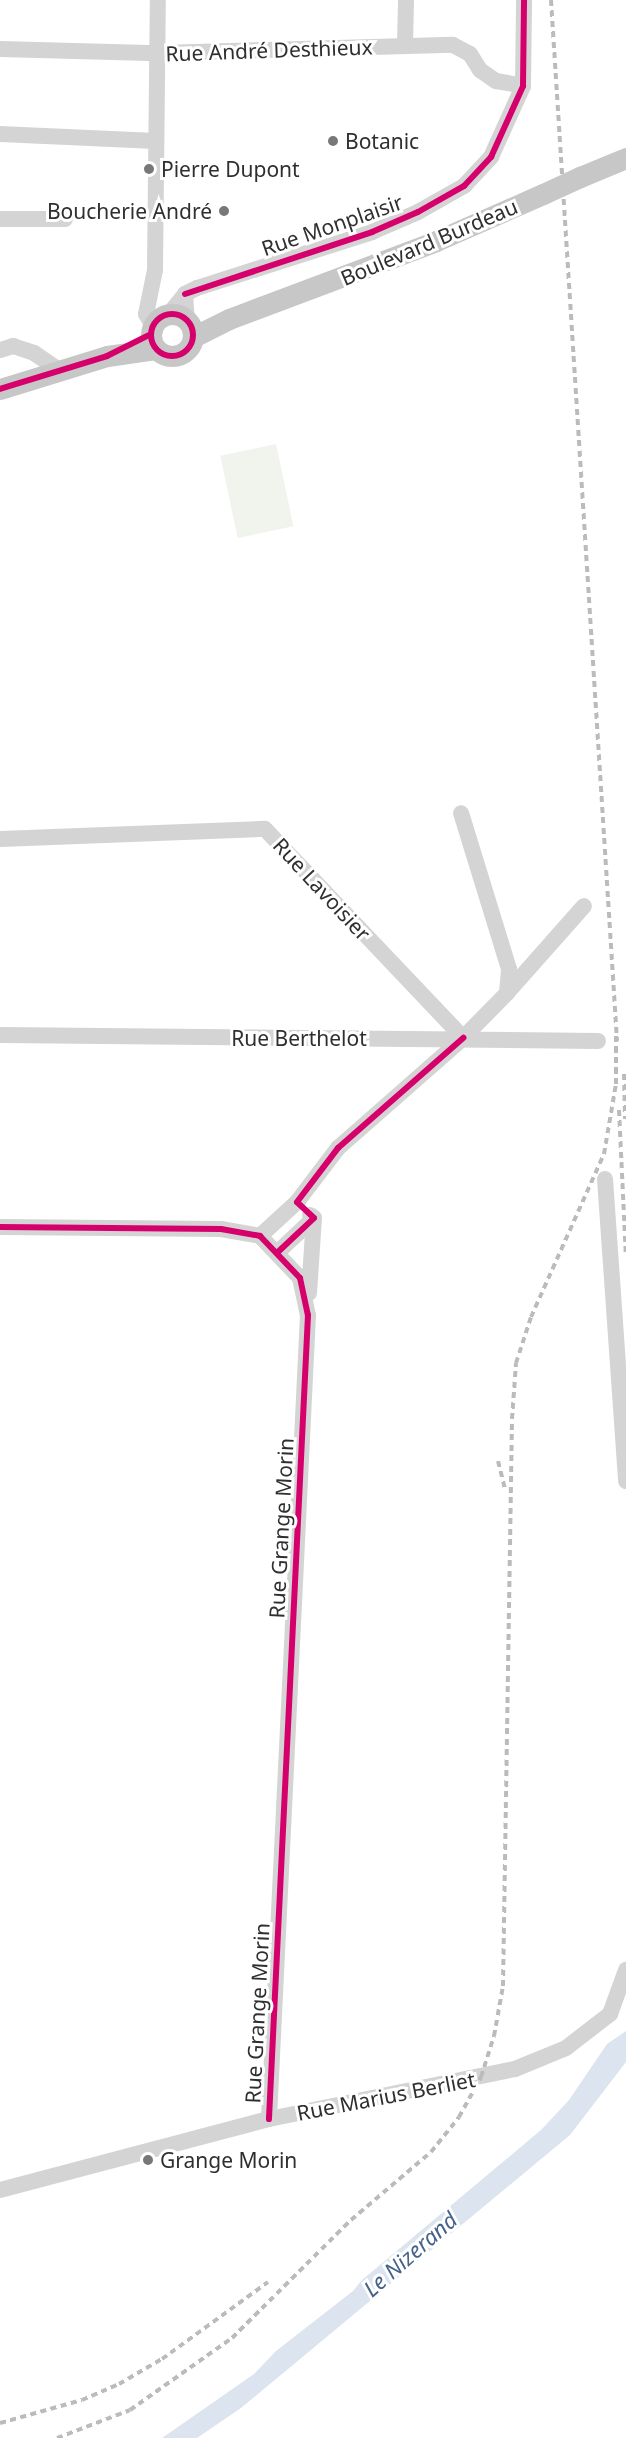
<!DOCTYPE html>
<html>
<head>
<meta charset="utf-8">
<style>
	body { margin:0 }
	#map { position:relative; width:626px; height:2438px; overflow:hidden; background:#fff; font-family:"Noto Sans",sans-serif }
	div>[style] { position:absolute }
	.green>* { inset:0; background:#f0f4ed; transform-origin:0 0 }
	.water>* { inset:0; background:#dce4ef }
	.minor>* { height:16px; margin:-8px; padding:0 8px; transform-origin:8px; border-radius:8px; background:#d4d4d4 }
	.major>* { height:21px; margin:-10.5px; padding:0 10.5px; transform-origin:10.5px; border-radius:10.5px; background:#c7c7c7 }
	.major>.ring { margin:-10.5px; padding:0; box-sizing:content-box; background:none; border:21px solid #c7c7c7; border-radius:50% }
	.rail>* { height:4px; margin-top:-2px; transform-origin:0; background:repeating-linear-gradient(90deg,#bbb 0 6px,transparent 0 10.5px) }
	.major-bridge>* { height:21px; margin:-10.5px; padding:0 10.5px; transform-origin:10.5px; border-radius:10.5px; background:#c7c7c7 }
	.cycleway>* { height:6px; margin:-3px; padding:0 3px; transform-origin:3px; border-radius:3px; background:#d6006c }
	.cycleway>.ring { margin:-3px; padding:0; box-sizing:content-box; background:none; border:6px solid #d6006c; border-radius:50% }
	.dots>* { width:16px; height:16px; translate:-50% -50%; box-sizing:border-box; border:3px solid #fff; border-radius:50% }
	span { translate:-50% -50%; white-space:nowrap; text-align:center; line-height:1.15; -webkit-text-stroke:6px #fff; paint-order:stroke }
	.street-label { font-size:21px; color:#2f2f2f }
	.poi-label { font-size:21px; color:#2f2f2f }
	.left { translate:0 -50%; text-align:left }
	.right { translate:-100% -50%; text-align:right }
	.water-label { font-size:22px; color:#456289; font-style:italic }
</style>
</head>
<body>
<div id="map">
	<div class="green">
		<i style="left:276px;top:444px;width:84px;height:57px;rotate:78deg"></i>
	</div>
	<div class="water">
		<i style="clip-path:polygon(626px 2031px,626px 2062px,570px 2135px,241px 2408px,197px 2438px,162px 2438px,254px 2374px,276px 2351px,353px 2291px,362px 2280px,541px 2130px,569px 2100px,607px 2044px)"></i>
	</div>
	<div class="minor">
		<i style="left:405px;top:45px;width:45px;rotate:-88.7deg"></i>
		<i style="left:0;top:49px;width:158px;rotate:1.5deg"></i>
		<i style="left:158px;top:53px;width:295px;rotate:-1.6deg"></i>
		<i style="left:453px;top:45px;width:19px;rotate:28deg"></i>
		<i style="left:470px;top:54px;width:19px;rotate:58deg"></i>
		<i style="left:480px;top:70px;width:19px;rotate:35deg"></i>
		<i style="left:496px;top:81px;width:27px;rotate:10deg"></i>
		<i style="left:0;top:134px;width:156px;rotate:2.6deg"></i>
		<i style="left:0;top:219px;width:65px"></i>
		<i style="left:185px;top:294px;width:26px;rotate:86deg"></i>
		<i style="left:169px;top:314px;width:26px;rotate:-51deg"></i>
		<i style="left:185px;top:294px;width:13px;rotate:-27deg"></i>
		<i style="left:197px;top:288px;width:184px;rotate:-17.7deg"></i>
		<i style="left:372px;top:232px;width:50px;rotate:-23.5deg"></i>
		<i style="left:418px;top:212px;width:53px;rotate:-29.5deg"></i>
		<i style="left:464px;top:186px;width:40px;rotate:-47deg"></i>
		<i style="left:491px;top:157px;width:78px;rotate:-65.7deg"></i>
		<i style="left:523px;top:86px;width:86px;rotate:-89.3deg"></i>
		<i style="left:153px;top:326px;width:14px;rotate:-120deg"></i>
		<i style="left:146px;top:314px;width:45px;rotate:-78.4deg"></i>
		<i style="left:155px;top:270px;width:270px;rotate:-89.4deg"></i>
		<i style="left:0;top:350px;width:14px;rotate:-17deg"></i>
		<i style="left:13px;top:346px;width:22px;rotate:18deg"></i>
		<i style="left:34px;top:353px;width:30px;rotate:34deg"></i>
		<i style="left:0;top:839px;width:265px;rotate:-2.2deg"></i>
		<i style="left:265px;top:829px;width:288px;rotate:46.5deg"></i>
		<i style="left:507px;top:993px;width:116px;rotate:-48.5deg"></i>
		<i style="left:0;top:1035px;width:598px;rotate:0.57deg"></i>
		<i style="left:605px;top:1179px;width:303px;rotate:86deg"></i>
		<i style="left:0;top:1227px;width:221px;rotate:0.5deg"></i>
		<i style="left:221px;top:1229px;width:40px;rotate:10deg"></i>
		<i style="left:260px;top:1236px;width:58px;rotate:46.4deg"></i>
		<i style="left:300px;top:1278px;width:38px;rotate:78deg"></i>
		<i style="left:308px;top:1315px;width:805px;rotate:92.78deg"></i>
		<i style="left:260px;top:1236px;width:50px;rotate:-42.6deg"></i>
		<i style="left:297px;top:1202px;width:68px;rotate:-52.8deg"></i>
		<i style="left:338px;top:1148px;width:167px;rotate:-41.3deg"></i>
		<i style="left:463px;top:1038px;width:63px;rotate:-45.6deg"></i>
		<i style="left:507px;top:993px;width:24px;rotate:-85deg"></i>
		<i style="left:509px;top:969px;width:163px;rotate:-107.1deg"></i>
		<i style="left:279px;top:1251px;width:48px;rotate:-43.3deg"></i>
		<i style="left:314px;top:1218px;width:5px;rotate:-143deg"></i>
		<i style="left:309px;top:1293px;width:75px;rotate:-86.2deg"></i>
		<i style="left:0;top:2190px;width:278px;rotate:-14.8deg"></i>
		<i style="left:269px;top:2119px;width:251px;rotate:-11.5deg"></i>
		<i style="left:515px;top:2069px;width:55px;rotate:-22.4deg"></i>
		<i style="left:566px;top:2048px;width:56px;rotate:-37.7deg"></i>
		<i style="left:610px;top:2014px;width:47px;rotate:-70deg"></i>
	</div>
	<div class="major">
		<i style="left:580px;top:177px;width:50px;rotate:-22.4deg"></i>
		<i class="ring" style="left:151px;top:314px;width:21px;height:21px"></i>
		<i style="left:193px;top:337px;width:40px;rotate:-26.6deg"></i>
		<i style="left:229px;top:319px;width:221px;rotate:-20.6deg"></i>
		<i style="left:436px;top:241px;width:117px;rotate:-23.7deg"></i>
		<i style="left:0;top:389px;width:112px;rotate:-17.1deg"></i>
		<i style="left:107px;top:356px;width:49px;rotate:-8.1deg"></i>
	</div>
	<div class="rail">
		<i style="left:551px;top:0;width:1043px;rotate:86.37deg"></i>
		<i style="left:624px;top:1074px;width:45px;rotate:88.7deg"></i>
		<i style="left:619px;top:1110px;width:147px;rotate:87.3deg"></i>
		<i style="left:498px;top:1461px;width:29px;rotate:76deg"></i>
		<i style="left:0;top:2423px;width:85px;rotate:-15.7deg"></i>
		<i style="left:82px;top:2400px;width:40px;rotate:-23.4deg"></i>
		<i style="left:119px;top:2384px;width:50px;rotate:-30.2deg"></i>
		<i style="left:162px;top:2359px;width:131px;rotate:-36deg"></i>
		<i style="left:57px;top:2438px;width:78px;rotate:-21deg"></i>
		<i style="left:130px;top:2410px;width:125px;rotate:-35.2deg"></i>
		<i style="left:232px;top:2338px;width:168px;rotate:-44.8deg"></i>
		<i style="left:351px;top:2220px;width:105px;rotate:-40.4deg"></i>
		<i style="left:431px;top:2152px;width:45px;rotate:-51.3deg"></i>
		<i style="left:459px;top:2117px;width:46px;rotate:-61.2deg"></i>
		<i style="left:481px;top:2077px;width:43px;rotate:-72.4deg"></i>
		<i style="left:494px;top:2036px;width:51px;rotate:-79.8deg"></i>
		<i style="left:503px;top:1986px;width:567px;rotate:-89.09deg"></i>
		<i style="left:512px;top:1419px;width:56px;rotate:-85.9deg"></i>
		<i style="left:516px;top:1363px;width:48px;rotate:-71.9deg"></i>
		<i style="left:531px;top:1317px;width:179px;rotate:-65.9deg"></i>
		<i style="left:604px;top:1154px;width:71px;rotate:-80.3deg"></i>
		<i style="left:616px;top:1084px;width:50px;rotate:-90deg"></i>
	</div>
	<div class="major-bridge">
		<i style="left:543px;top:194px;width:41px;rotate:-24.7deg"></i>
	</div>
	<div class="cycleway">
		<i style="left:185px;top:294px;width:197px;rotate:-18.3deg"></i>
		<i style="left:372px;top:232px;width:50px;rotate:-23.5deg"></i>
		<i style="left:418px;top:212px;width:53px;rotate:-29.5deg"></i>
		<i style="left:464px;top:186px;width:40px;rotate:-47deg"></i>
		<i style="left:491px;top:157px;width:78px;rotate:-65.7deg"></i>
		<i style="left:523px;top:86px;width:86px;rotate:-89.3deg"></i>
		<i class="ring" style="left:151px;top:314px;width:36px;height:36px"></i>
		<i style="left:0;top:389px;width:112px;rotate:-17.1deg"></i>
		<i style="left:107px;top:356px;width:49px;rotate:-26.6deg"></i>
		<i style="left:0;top:1227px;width:221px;rotate:0.5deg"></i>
		<i style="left:221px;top:1229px;width:40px;rotate:10deg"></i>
		<i style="left:260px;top:1236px;width:58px;rotate:46.4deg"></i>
		<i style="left:300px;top:1278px;width:38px;rotate:78deg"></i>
		<i style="left:308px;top:1315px;width:805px;rotate:92.78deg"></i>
		<i style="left:279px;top:1251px;width:48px;rotate:-43.3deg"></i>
		<i style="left:314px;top:1218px;width:23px;rotate:-137deg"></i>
		<i style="left:297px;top:1202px;width:68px;rotate:-52.8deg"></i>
		<i style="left:338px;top:1148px;width:167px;rotate:-41.3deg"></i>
	</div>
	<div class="dots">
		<i style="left:333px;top:141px;background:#787878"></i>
		<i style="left:149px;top:169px;background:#787878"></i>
		<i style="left:224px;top:211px;background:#787878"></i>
		<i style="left:148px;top:2160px;background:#787878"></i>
	</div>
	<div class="street-label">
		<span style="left:269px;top:50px;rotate:-2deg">Rue André Desthieux</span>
		<span style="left:332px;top:225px;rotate:-19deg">Rue Monplaisir</span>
		<span style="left:429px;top:242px;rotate:-23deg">Boulevard Burdeau</span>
		<span style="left:322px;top:889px;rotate:47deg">Rue Lavoisier</span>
		<span style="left:299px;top:1038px">Rue Berthelot</span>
		<span style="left:281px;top:1528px;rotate:-87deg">Rue Grange Morin</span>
		<span style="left:257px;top:2013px;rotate:-87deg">Rue Grange Morin</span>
		<span style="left:386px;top:2096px;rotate:-11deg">Rue Marius Berliet</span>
	</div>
	<div class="poi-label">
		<span class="left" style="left:345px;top:141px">Botanic</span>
		<span class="left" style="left:161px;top:169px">Pierre Dupont</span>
		<span class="right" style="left:212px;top:211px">Boucherie André</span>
		<span class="left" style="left:160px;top:2160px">Grange Morin</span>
	</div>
	<div class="water-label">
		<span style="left:410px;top:2254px;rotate:-41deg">Le Nizerand</span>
	</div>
</div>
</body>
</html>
